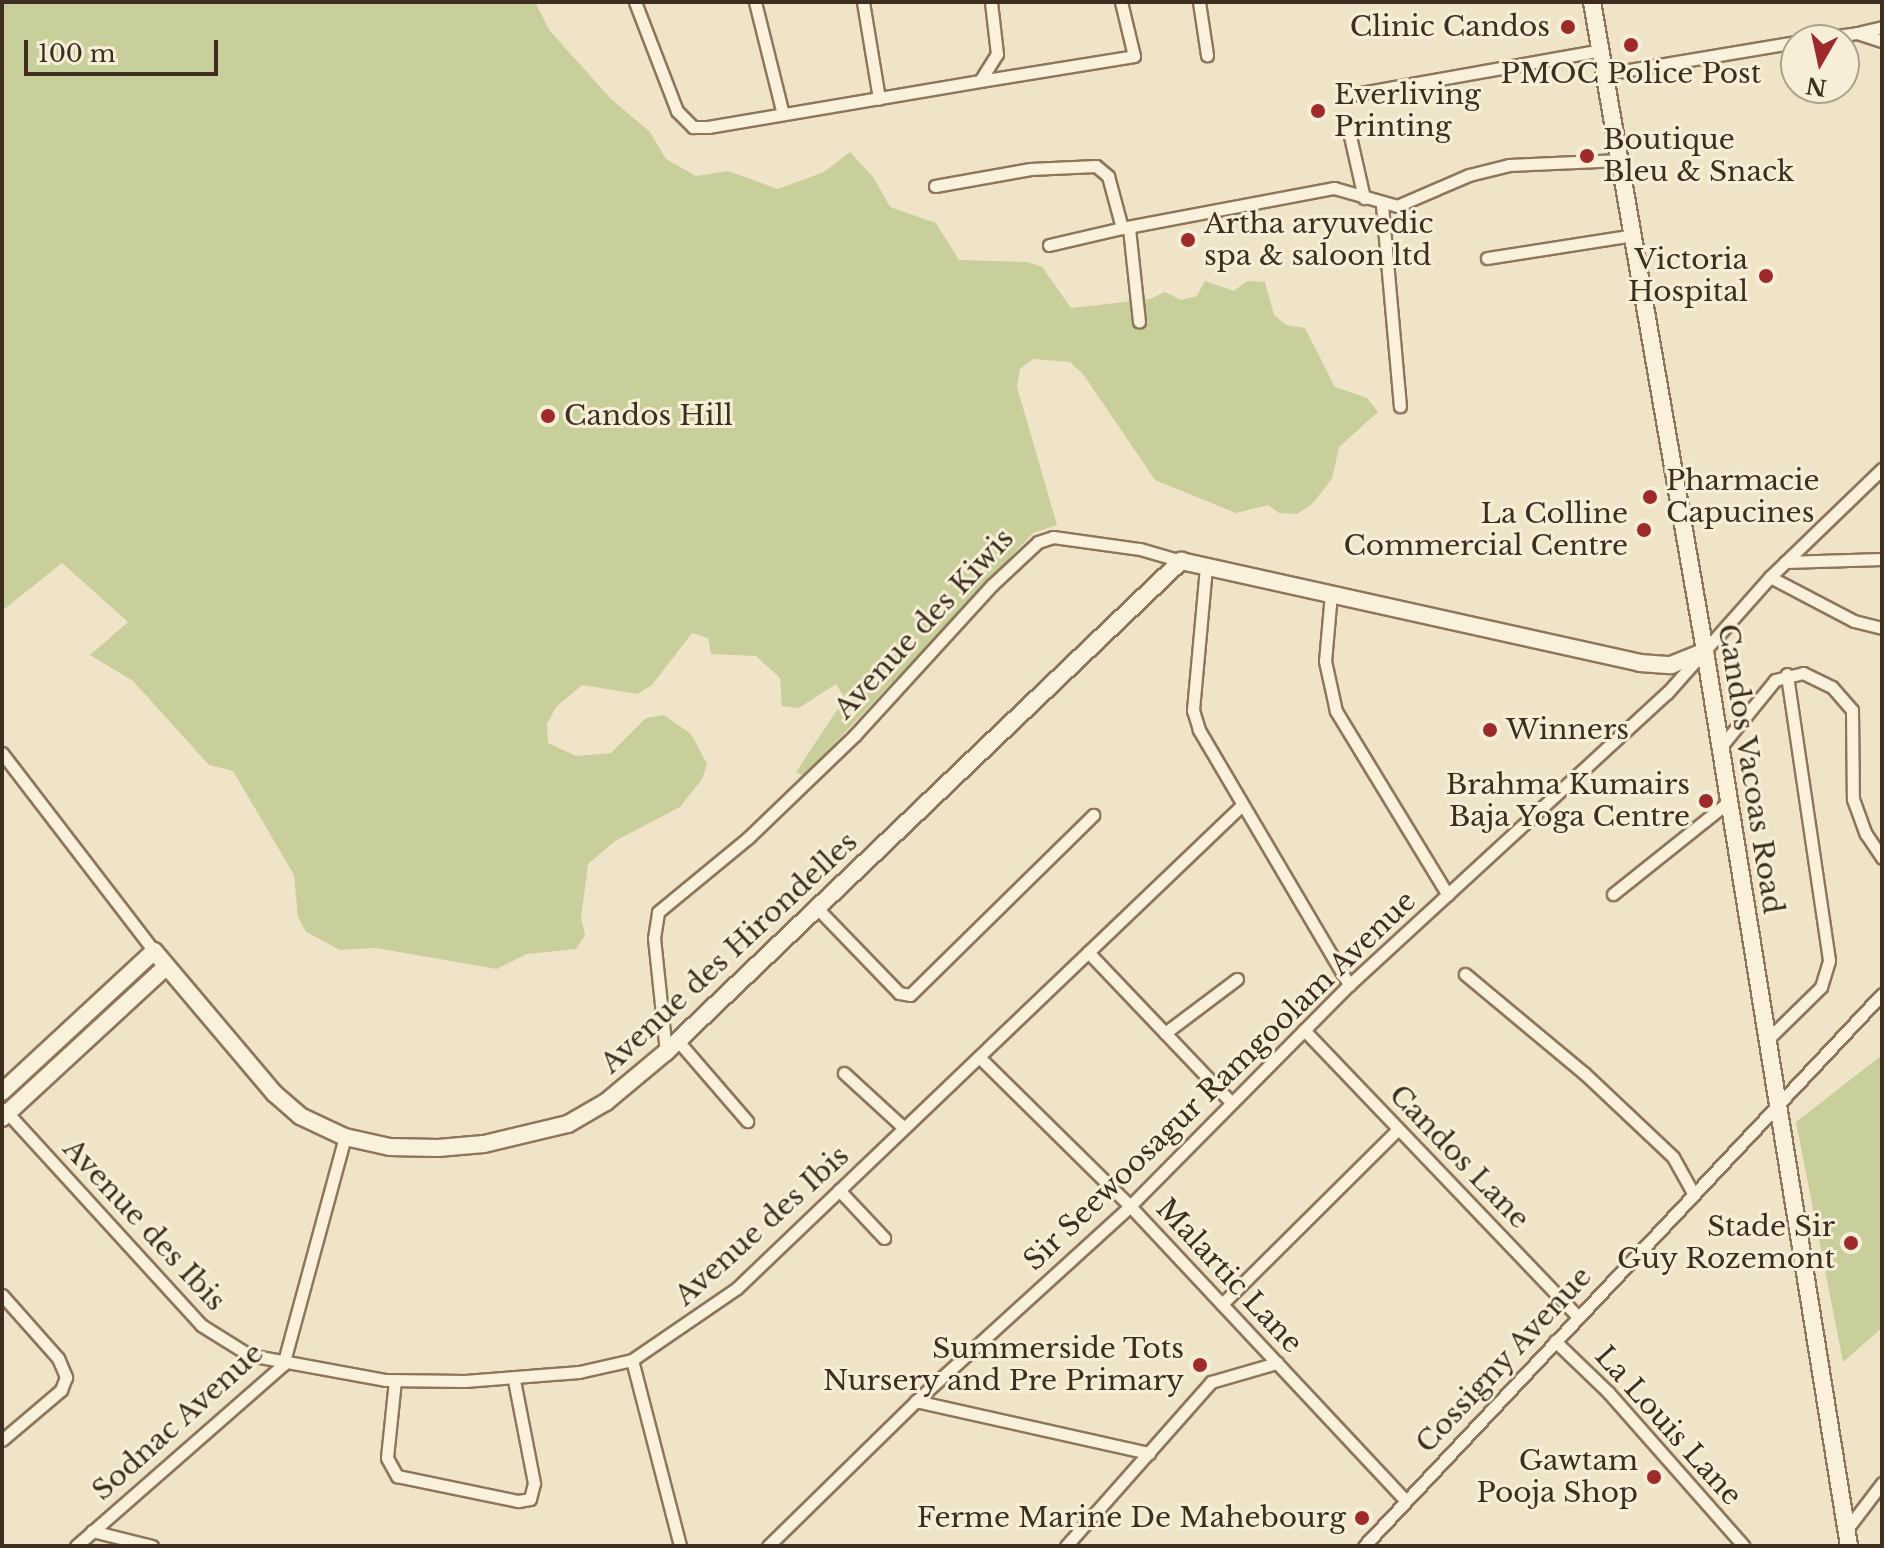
<!DOCTYPE html>
<html>
<head>
<meta charset="utf-8">
<style>
	body { margin:0 }
	#map { position:relative; width:1884px; height:1548px; overflow:hidden; background:#f0e4c8; font-family:"Libre Baskerville",serif }
	div>[style] { position:absolute }
	.green>* { inset:0; background:#c9cf9b }
	.roads { filter:drop-shadow(2px 0 #8d765c) drop-shadow(-2px 0 #8d765c) drop-shadow(0 2px #8d765c) drop-shadow(0 -2px #8d765c) }
	.street>* { height:11px; margin:-5.5px; padding:0 5.5px; transform-origin:5.5px; border-radius:5.5px; background:#faf1dc }
	.secondary>* { height:16px; margin:-8px; padding:0 8px; transform-origin:8px; border-radius:8px; background:#faf1dc }
	.dots>* { width:22px; height:22px; translate:-50% -50%; box-sizing:border-box; border:4px solid #f7eed8; border-radius:50% }
	span { translate:-50% -50%; white-space:nowrap; text-align:center; line-height:1.15; -webkit-text-stroke:6px #f7eed8; paint-order:stroke }
	.poi-label { font-size:28px; color:#3d2e20 }
	.right { translate:-100% -50%; text-align:right }
	.left { translate:0 -50%; text-align:left }
	.street-label { font-size:28px; color:#3d2e20 }
	.frame { position:absolute; inset:0; border:4px solid #3d2e20; pointer-events:none }
	.north { position:absolute; left:1780px; top:24px; width:80px; height:80px; box-sizing:border-box; background:#f7eed8; border:2px solid #ada18e; border-radius:50%; rotate:189deg; font-size:22px; font-weight:700; line-height:32px; text-align:center; color:#3d2e20 }
	.north::after { content:''; display:block; margin:auto; width:28px; height:36px; background:#9e2a2b; clip-path:polygon(50% 0,100% 100%,50% 72%,0 100%) }
	.scale { position:absolute; left:24px; top:40px; width:194px; height:36px; box-sizing:border-box; border:4px solid #3d2e20; border-top:0; padding-left:10px; font-size:24px; line-height:28px; white-space:nowrap; color:#3d2e20; -webkit-text-stroke:6px #f7eed8; paint-order:stroke }
</style>
</head>
<body>
<div id="map">
	<div class="green">
		<i style="clip-path:polygon(2px 2px,535px 2px,550px 31px,611px 99px,650px 132px,666px 159px,696px 176px,728px 171px,778px 189px,824px 172px,850px 152px,874px 178px,890px 207px,936px 223px,959px 260px,1027px 262px,1042px 267px,1071px 308px,1150px 299px,1165px 292px,1181px 300px,1197px 296px,1205px 281px,1234px 291px,1247px 281px,1265px 282px,1274px 315px,1286px 325px,1305px 328px,1335px 387px,1367px 398px,1378px 412px,1339px 447px,1332px 479px,1312px 504px,1297px 514px,1279px 513px,1268px 505px,1236px 513px,1155px 480px,1083px 374px,1070px 362px,1033px 359px,1020px 369px,1017px 387px,1057px 525px,1033px 533px,804px 776px,796px 772px,845px 698px,836px 684px,799px 708px,782px 706px,780px 678px,756px 656px,711px 654px,708px 638px,692px 633px,652px 685px,637px 694px,582px 685px,556px 707px,547px 724px,548px 743px,576px 756px,611px 753px,646px 718px,664px 715px,691px 734px,707px 764px,702px 779px,680px 807px,615px 841px,588px 864px,581px 918px,585px 935px,576px 949px,527px 954px,497px 969px,376px 948px,340px 950px,306px 932px,298px 917px,294px 875px,233px 771px,209px 765px,133px 681px,90px 655px,128px 622px,62px 563px,2px 611px)"></i>
		<i style="clip-path:polygon(1882px 1055px,1882px 1328px,1843px 1362px,1796px 1122px)"></i>
	</div>
	<div class="roads">
		<div class="street">
			<i style="left:635px;top:2px;width:117px;rotate:68.9deg"></i>
			<i style="left:677px;top:111px;width:23px;rotate:45deg"></i>
			<i style="left:693px;top:127px;width:15px"></i>
			<i style="left:708px;top:127px;width:276px;rotate:-9.6deg"></i>
			<i style="left:980px;top:81px;width:32px;rotate:-58deg"></i>
			<i style="left:997px;top:54px;width:52px;rotate:-96.6deg"></i>
			<i style="left:755px;top:2px;width:115px;rotate:76deg"></i>
			<i style="left:863px;top:2px;width:98px;rotate:80.6deg"></i>
			<i style="left:1199px;top:2px;width:54px;rotate:81.4deg"></i>
			<i style="left:1861px;top:32px;width:22px;rotate:-13deg"></i>
			<i style="left:1808px;top:40px;width:49px;rotate:-8.1deg"></i>
			<i style="left:1857px;top:33px;width:26px;rotate:18deg"></i>
			<i style="left:1605px;top:74px;width:194px;rotate:-9.5deg"></i>
			<i style="left:980px;top:81px;width:156px;rotate:-9.2deg"></i>
			<i style="left:1134px;top:56px;width:56px;rotate:-103.5deg"></i>
			<i style="left:1344px;top:96px;width:261px;rotate:-10.1deg"></i>
			<i style="left:1347px;top:123px;width:77px;rotate:77.2deg"></i>
			<i style="left:935px;top:186px;width:97px;rotate:-10.1deg"></i>
			<i style="left:1030px;top:169px;width:66px;rotate:-2.6deg"></i>
			<i style="left:1096px;top:166px;width:16px;rotate:40deg"></i>
			<i style="left:1108px;top:176px;width:54px;rotate:74.9deg"></i>
			<i style="left:1122px;top:228px;width:216px;rotate:-10.7deg"></i>
			<i style="left:1334px;top:188px;width:66px;rotate:15.9deg"></i>
			<i style="left:1397px;top:206px;width:78px;rotate:-23.3deg"></i>
			<i style="left:1469px;top:175px;width:41px;rotate:-14deg"></i>
			<i style="left:1509px;top:165px;width:112px;rotate:-2.6deg"></i>
			<i style="left:1382px;top:205px;width:202px;rotate:84.9deg"></i>
			<i style="left:1129px;top:228px;width:94px;rotate:83.9deg"></i>
			<i style="left:1049px;top:245px;width:75px;rotate:-13.1deg"></i>
			<i style="left:1487px;top:258px;width:149px;rotate:-8.9deg"></i>
			<i style="left:1785px;top:562px;width:97px;rotate:-1.8deg"></i>
			<i style="left:1206px;top:567px;width:144px;rotate:95.2deg"></i>
			<i style="left:1193px;top:710px;width:21px;rotate:73deg"></i>
			<i style="left:1199px;top:730px;width:296px;rotate:59.5deg"></i>
			<i style="left:1770px;top:577px;width:95px;rotate:27.6deg"></i>
			<i style="left:1854px;top:621px;width:29px;rotate:14deg"></i>
			<i style="left:1331px;top:593px;width:68px;rotate:95deg"></i>
			<i style="left:1325px;top:661px;width:51px;rotate:77.6deg"></i>
			<i style="left:1336px;top:711px;width:215px;rotate:58.7deg"></i>
			<i style="left:1719px;top:749px;width:89px;rotate:-50.9deg"></i>
			<i style="left:1775px;top:680px;width:29px;rotate:-14deg"></i>
			<i style="left:1803px;top:673px;width:32px;rotate:26deg"></i>
			<i style="left:1832px;top:687px;width:30px;rotate:49deg"></i>
			<i style="left:1852px;top:710px;width:89px;rotate:89.4deg"></i>
			<i style="left:1853px;top:799px;width:37px;rotate:70deg"></i>
			<i style="left:1866px;top:834px;width:29px;rotate:56deg"></i>
			<i style="left:2px;top:753px;width:250px;rotate:52.5deg"></i>
			<i style="left:1613px;top:894px;width:146px;rotate:-38.6deg"></i>
			<i style="left:817px;top:908px;width:118px;rotate:46deg"></i>
			<i style="left:899px;top:993px;width:11px;rotate:10deg"></i>
			<i style="left:910px;top:995px;width:257px;rotate:-44.5deg"></i>
			<i style="left:1088px;top:952px;width:204px;rotate:46.4deg"></i>
			<i style="left:1465px;top:974px;width:155px;rotate:39.8deg"></i>
			<i style="left:1584px;top:1073px;width:122px;rotate:43.3deg"></i>
			<i style="left:1673px;top:1157px;width:41px;rotate:60.9deg"></i>
			<i style="left:1304px;top:1030px;width:397px;rotate:46.3deg"></i>
			<i style="left:1165px;top:1033px;width:90px;rotate:-36.9deg"></i>
			<i style="left:1769px;top:1038px;width:73px;rotate:-44.4deg"></i>
			<i style="left:1821px;top:987px;width:28px;rotate:-73deg"></i>
			<i style="left:1829px;top:960px;width:289px;rotate:-98.4deg"></i>
			<i style="left:678px;top:1041px;width:106px;rotate:49.2deg"></i>
			<i style="left:666px;top:1052px;width:115px;rotate:-96deg"></i>
			<i style="left:654px;top:938px;width:26px;rotate:-81deg"></i>
			<i style="left:658px;top:912px;width:118px;rotate:-39.5deg"></i>
			<i style="left:749px;top:837px;width:147px;rotate:-43.9deg"></i>
			<i style="left:855px;top:735px;width:203px;rotate:-47.6deg"></i>
			<i style="left:992px;top:585px;width:63px;rotate:-43.1deg"></i>
			<i style="left:1038px;top:542px;width:16px;rotate:-18deg"></i>
			<i style="left:1053px;top:537px;width:88px;rotate:7.9deg"></i>
			<i style="left:1140px;top:549px;width:43px;rotate:16.3deg"></i>
			<i style="left:979px;top:1057px;width:212px;rotate:44.6deg"></i>
			<i style="left:1130px;top:1206px;width:403px;rotate:46.9deg"></i>
			<i style="left:844px;top:1073px;width:81px;rotate:42.5deg"></i>
			<i style="left:4px;top:1109px;width:292px;rotate:47.6deg"></i>
			<i style="left:201px;top:1325px;width:57px;rotate:32deg"></i>
			<i style="left:249px;top:1355px;width:138px;rotate:10.4deg"></i>
			<i style="left:385px;top:1380px;width:80px;rotate:0.7deg"></i>
			<i style="left:465px;top:1381px;width:114px;rotate:-4.5deg"></i>
			<i style="left:579px;top:1372px;width:54px;rotate:-12.8deg"></i>
			<i style="left:632px;top:1360px;width:127px;rotate:-34.4deg"></i>
			<i style="left:737px;top:1288px;width:699px;rotate:-43.72deg"></i>
			<i style="left:839px;top:1190px;width:66px;rotate:46.8deg"></i>
			<i style="left:2px;top:1295px;width:84px;rotate:48.4deg"></i>
			<i style="left:58px;top:1358px;width:21px;rotate:67deg"></i>
			<i style="left:66px;top:1377px;width:14px;rotate:111deg"></i>
			<i style="left:61px;top:1390px;width:77px;rotate:139.7deg"></i>
			<i style="left:1222px;top:1304px;width:248px;rotate:-44.8deg"></i>
			<i style="left:1555px;top:1341px;width:74px;rotate:43.9deg"></i>
			<i style="left:1608px;top:1392px;width:205px;rotate:48.6deg"></i>
			<i style="left:632px;top:1360px;width:192px;rotate:75.5deg"></i>
			<i style="left:395px;top:1380px;width:78px;rotate:95.9deg"></i>
			<i style="left:387px;top:1458px;width:21px;rotate:61deg"></i>
			<i style="left:397px;top:1476px;width:124px;rotate:11.7deg"></i>
			<i style="left:518px;top:1501px;width:12px;rotate:-9deg"></i>
			<i style="left:530px;top:1499px;width:16px;rotate:-76deg"></i>
			<i style="left:534px;top:1483px;width:105px;rotate:-101deg"></i>
			<i style="left:916px;top:1401px;width:239px;rotate:12.6deg"></i>
			<i style="left:1847px;top:1529px;width:58px;rotate:-52.7deg"></i>
			<i style="left:92px;top:1531px;width:62px;rotate:14deg"></i>
			<i style="left:76px;top:1546px;width:275px;rotate:-41.2deg"></i>
			<i style="left:283px;top:1365px;width:236px;rotate:-74.8deg"></i>
			<i style="left:768px;top:1546px;width:207px;rotate:-44.4deg"></i>
			<i style="left:916px;top:1401px;width:290px;rotate:-42.3deg"></i>
			<i style="left:1130px;top:1206px;width:311px;rotate:-45.3deg"></i>
			<i style="left:1349px;top:985px;width:432px;rotate:-42.6deg"></i>
			<i style="left:1667px;top:693px;width:155px;rotate:-48.4deg"></i>
			<i style="left:1770px;top:577px;width:156px;rotate:-44deg"></i>
			<i style="left:1066px;top:1546px;width:219px;rotate:-48.5deg"></i>
			<i style="left:1211px;top:1382px;width:69px;rotate:-16.1deg"></i>
			<i style="left:1364px;top:1546px;width:757px;rotate:-46.82deg"></i>
		</div>
		<div class="secondary">
			<i style="left:1592px;top:2px;width:659px;rotate:80.12deg"></i>
			<i style="left:1705px;top:651px;width:907px;rotate:80.86deg"></i>
			<i style="left:2px;top:1092px;width:207px;rotate:-42.8deg"></i>
			<i style="left:154px;top:951px;width:187px;rotate:49.8deg"></i>
			<i style="left:275px;top:1094px;width:33px;rotate:41deg"></i>
			<i style="left:300px;top:1116px;width:50px;rotate:25deg"></i>
			<i style="left:345px;top:1137px;width:46px;rotate:12.5deg"></i>
			<i style="left:390px;top:1147px;width:48px;rotate:1.2deg"></i>
			<i style="left:438px;top:1148px;width:46px;rotate:-5deg"></i>
			<i style="left:484px;top:1144px;width:86px;rotate:-13.4deg"></i>
			<i style="left:568px;top:1124px;width:44px;rotate:-30.1deg"></i>
			<i style="left:606px;top:1102px;width:78px;rotate:-39.8deg"></i>
			<i style="left:666px;top:1052px;width:712px;rotate:-43.63deg"></i>
			<i style="left:1181px;top:561px;width:470px;rotate:12.5deg"></i>
			<i style="left:1640px;top:663px;width:31px;rotate:4deg"></i>
			<i style="left:1671px;top:665px;width:37px;rotate:-22deg"></i>
			<i style="left:2px;top:1118px;width:224px;rotate:-42.7deg"></i>
		</div>
	</div>
	<div class="dots">
		<i style="left:1568px;top:27px;background:#9e2a2b"></i>
		<i style="left:1631px;top:45px;background:#9e2a2b"></i>
		<i style="left:1318px;top:111px;background:#9e2a2b"></i>
		<i style="left:1587px;top:156px;background:#9e2a2b"></i>
		<i style="left:1188px;top:240px;background:#9e2a2b"></i>
		<i style="left:1766px;top:276px;background:#9e2a2b"></i>
		<i style="left:548px;top:416px;background:#9e2a2b"></i>
		<i style="left:1650px;top:497px;background:#9e2a2b"></i>
		<i style="left:1644px;top:530px;background:#9e2a2b"></i>
		<i style="left:1490px;top:730px;background:#9e2a2b"></i>
		<i style="left:1706px;top:801px;background:#9e2a2b"></i>
		<i style="left:1851px;top:1243px;background:#9e2a2b"></i>
		<i style="left:1200px;top:1365px;background:#9e2a2b"></i>
		<i style="left:1654px;top:1477px;background:#9e2a2b"></i>
		<i style="left:1362px;top:1518px;background:#9e2a2b"></i>
	</div>
	<div class="poi-label">
		<span class="right" style="left:1550px;top:27px">Clinic Candos</span>
		<span style="left:1631px;top:74px">PMOC Police Post</span>
		<span class="left" style="left:1334px;top:111px">Everliving<br>Printing</span>
		<span class="left" style="left:1603px;top:156px">Boutique<br>Bleu &amp; Snack</span>
		<span class="left" style="left:1204px;top:240px">Artha aryuvedic<br>spa &amp; saloon ltd</span>
		<span class="right" style="left:1748px;top:276px">Victoria<br>Hospital</span>
		<span class="left" style="left:564px;top:416px">Candos Hill</span>
		<span class="left" style="left:1666px;top:497px">Pharmacie<br>Capucines</span>
		<span class="right" style="left:1628px;top:530px">La Colline<br>Commercial Centre</span>
		<span class="left" style="left:1506px;top:730px">Winners</span>
		<span class="right" style="left:1690px;top:801px">Brahma Kumairs<br>Baja Yoga Centre</span>
		<span class="right" style="left:1835px;top:1243px">Stade Sir<br>Guy Rozemont</span>
		<span class="right" style="left:1184px;top:1365px">Summerside Tots<br>Nursery and Pre Primary</span>
		<span class="right" style="left:1638px;top:1477px">Gawtam<br>Pooja Shop</span>
		<span class="right" style="left:1346px;top:1518px">Ferme Marine De Mahebourg</span>
	</div>
	<div class="street-label">
		<span style="left:924px;top:624px;rotate:-47deg">Avenue des Kiwis</span>
		<span style="left:1750px;top:769px;rotate:81deg">Candos Vacoas Road</span>
		<span style="left:729px;top:953px;rotate:-43deg">Avenue des Hirondelles</span>
		<span style="left:1220px;top:1081px;rotate:-44deg">Sir Seewoosagur Ramgoolam Avenue</span>
		<span style="left:1459px;top:1157px;rotate:46deg">Candos Lane</span>
		<span style="left:144px;top:1225px;rotate:47deg">Avenue des Ibis</span>
		<span style="left:762px;top:1226px;rotate:-42deg">Avenue des Ibis</span>
		<span style="left:1229px;top:1276px;rotate:47deg">Malartic Lane</span>
		<span style="left:1504px;top:1360px;rotate:-47deg">Cossigny Avenue</span>
		<span style="left:178px;top:1422px;rotate:-42deg">Sodnac Avenue</span>
		<span style="left:1668px;top:1426px;rotate:48deg">La Louis Lane</span>
	</div>
	<div class="frame"></div>
	<div class="north">N</div>
	<div class="scale">100 m</div>
</div>
</body>
</html>
